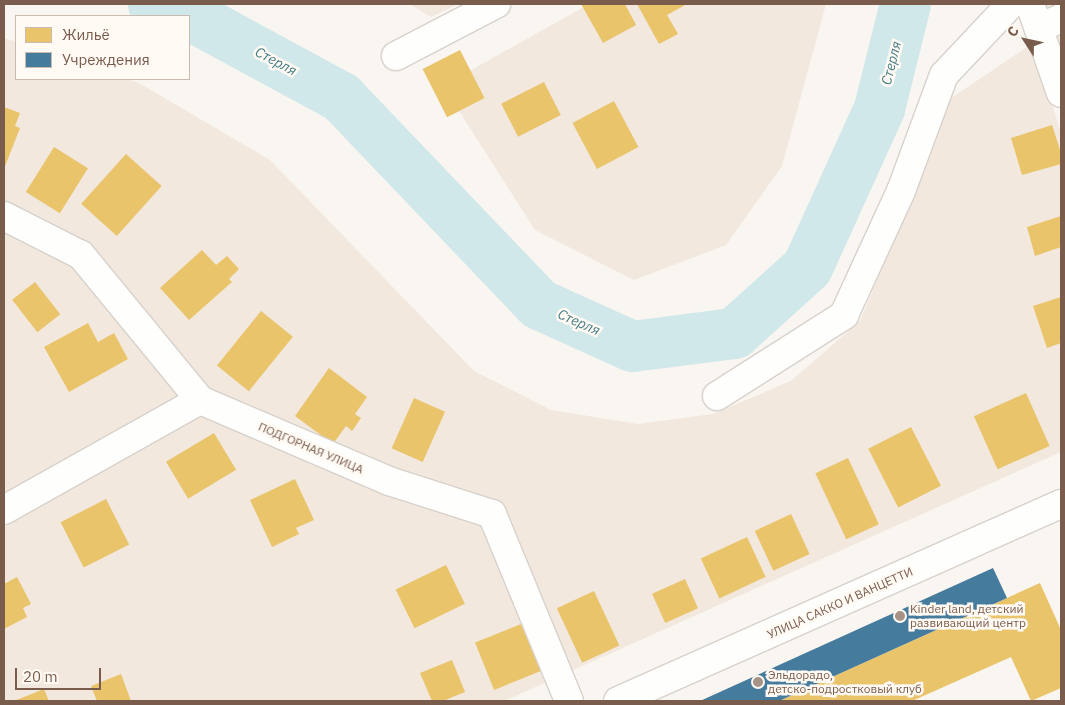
<!DOCTYPE html>
<html>
<head>
<meta charset="utf-8">
<style>
	body { margin:0 }
	#map { position:relative; width:1065px; height:705px; overflow:hidden; background:#f9f5f0; font-family:"IBM Plex Sans",sans-serif }
	div>[style] { position:absolute }
	.residential>* { inset:0; background:#f2e8de }
	.homes>* { inset:0; background:#e9c46a; transform-origin:0 0 }
	.public>* { inset:0; background:#457b9d }
	.river>* { height:51px; margin:-25.5px; padding:0 25.5px; transform-origin:25.5px; border-radius:25.5px; background:#d0e8ea }
	.roads { filter:drop-shadow(1px 0 #d7d1cb) drop-shadow(-1px 0 #d7d1cb) drop-shadow(0 1px #d7d1cb) drop-shadow(0 -1px #d7d1cb) }
	.minor>* { height:28px; margin:-14px; padding:0 14px; transform-origin:14px; border-radius:14px; background:#fefefd }
	.dots>* { width:14px; height:14px; translate:-50% -50%; box-sizing:border-box; border:2px solid #fffaf3; border-radius:50% }
	span { translate:-50% -50%; white-space:nowrap; text-align:center; line-height:1.15; -webkit-text-stroke:5px #fffaf3; paint-order:stroke }
	.street-label { font-size:12px; color:#7a5c4d }
	.poi-label { font-size:12px; color:#7a5c4d }
	.left { translate:0 -50%; text-align:left }
	.water-label { font-size:14px; color:#437c86; font-style:italic }
	.frame { position:absolute; inset:0; border:5px solid #7a5c4d; pointer-events:none }
	.legend { position:absolute; left:15px; top:15px; width:175px; height:65px; box-sizing:border-box; background:#fffaf3; border:1px solid #cabbb1; margin:0; padding:6px 9px; list-style:none; font-size:15px; color:#7a5c4d }
	.legend li { display:flex; align-items:center; gap:10px; height:25px }
	.legend b { width:25px; border:1px solid #cabbb1 }
	.north { position:absolute; left:1000px; top:15px; width:50px; height:50px; -webkit-text-stroke:4px #fffaf3; paint-order:stroke; rotate:305deg; font-size:14px; font-weight:700; line-height:20px; text-align:center; color:#7a5c4d }
	.north::after { content:''; display:block; margin:auto; width:18px; height:22px; background:#7a5c4d; clip-path:polygon(50% 0,100% 100%,50% 72%,0 100%) }
	.scale { position:absolute; left:15px; top:668px; width:86px; height:22px; box-sizing:border-box; border:2px solid #7a5c4d; border-top:0; padding-left:6px; font-size:15px; line-height:18px; white-space:nowrap; color:#7a5c4d; -webkit-text-stroke:4px #fffaf3; paint-order:stroke }
</style>
</head>
<body>
<div id="map">
	<div class="residential">
		<i style="clip-path:polygon(409px 4px,458px 4px,431px 17px)"></i>
		<i style="clip-path:polygon(589px 4px,826px 4px,782px 166px,726px 245px,634px 280px,535px 230px,443px 86px)"></i>
		<i style="clip-path:polygon(1044px 4px,1061px 4px,1061px 52px)"></i>
		<i style="clip-path:polygon(4px 38px,16px 42px,16px 79px,127px 79px,139px 83px,270px 160px,474px 371px,551px 410px,638px 424px,713px 414px,791px 381px,860px 321px,918px 182px,947px 101px,1033px 43px,1061px 133px,1061px 452px,504px 701px,4px 701px)"></i>
	</div>
	<div class="homes">
		<i style="clip-path:polygon(581px 4px,625px 4px,636px 25px,603px 43px)"></i>
		<i style="clip-path:polygon(637px 4px,687px 4px,667px 15px,678px 34px,659px 44px)"></i>
		<i style="left:460px;top:50px;width:54px;height:42px;rotate:63deg"></i>
		<i style="left:544px;top:82px;width:37px;height:48px;rotate:63deg"></i>
		<i style="left:614px;top:101px;width:52px;height:47px;rotate:62deg"></i>
		<i style="clip-path:polygon(4px 107px,20px 113px,15px 126px,20px 128px,4px 169px)"></i>
		<i style="clip-path:polygon(1052px 125px,1061px 153px,1061px 164px,1022px 175px,1011px 138px)"></i>
		<i style="left:54px;top:147px;width:40px;height:53px;rotate:32deg"></i>
		<i style="left:126px;top:154px;width:48px;height:67px;rotate:42deg"></i>
		<i style="clip-path:polygon(1061px 216px,1061px 247px,1035px 256px,1027px 227px)"></i>
		<i style="clip-path:polygon(202px 250px,216px 265px,227px 256px,239px 269px,229px 279px,232px 282px,189px 320px,160px 288px)"></i>
		<i style="left:35px;top:282px;width:41px;height:29px;rotate:52deg"></i>
		<i style="clip-path:polygon(1061px 297px,1061px 343px,1047px 348px,1033px 306px)"></i>
		<i style="left:261px;top:311px;width:41px;height:70px;rotate:39deg"></i>
		<i style="clip-path:polygon(88px 323px,98px 342px,114px 333px,128px 359px,69px 392px,44px 347px)"></i>
		<i style="clip-path:polygon(329px 368px,367px 397px,355px 414px,361px 418px,352px 431px,346px 426px,333px 444px,295px 416px)"></i>
		<i style="left:1026px;top:393px;width:58px;height:57px;rotate:66deg"></i>
		<i style="left:414px;top:398px;width:34px;height:55px;rotate:24deg"></i>
		<i style="left:911px;top:427px;width:66px;height:48px;rotate:63deg"></i>
		<i style="left:214px;top:433px;width:43px;height:56px;rotate:59deg"></i>
		<i style="left:848px;top:458px;width:73px;height:36px;rotate:65deg"></i>
		<i style="clip-path:polygon(295px 479px,314px 520px,296px 528px,299px 534px,272px 547px,250px 500px)"></i>
		<i style="left:106px;top:499px;width:51px;height:51px;rotate:63deg"></i>
		<i style="left:791px;top:514px;width:44px;height:40px;rotate:65deg"></i>
		<i style="left:747px;top:537px;width:44px;height:51px;rotate:65deg"></i>
		<i style="left:446px;top:565px;width:43px;height:56px;rotate:64deg"></i>
		<i style="clip-path:polygon(17px 577px,31px 604px,23px 608px,27px 617px,4px 629px,4px 584px)"></i>
		<i style="left:685px;top:579px;width:32px;height:36px;rotate:66deg"></i>
		<i style="clip-path:polygon(1040px 583px,1061px 630px,1061px 688px,1031px 701px,1011px 657px,912px 701px,779px 701px)"></i>
		<i style="left:594px;top:591px;width:60px;height:41px;rotate:65deg"></i>
		<i style="left:526px;top:622px;width:51px;height:55px;rotate:68deg"></i>
		<i style="clip-path:polygon(452px 660px,465px 692px,443px 701px,432px 701px,420px 673px)"></i>
		<i style="clip-path:polygon(121px 674px,131px 701px,97px 701px,91px 686px)"></i>
		<i style="clip-path:polygon(44px 689px,49px 701px,14px 701px)"></i>
	</div>
	<div class="public">
		<i style="clip-path:polygon(993px 568px,1007px 598px,779px 701px,700px 701px)"></i>
	</div>
	<div class="river">
		<i style="left:153px;top:4px;width:41px;rotate:17.1deg"></i>
		<i style="left:192px;top:16px;width:170px;rotate:28.5deg"></i>
		<i style="left:341px;top:97px;width:286px;rotate:46.3deg"></i>
		<i style="left:539px;top:304px;width:102px;rotate:24.3deg"></i>
		<i style="left:632px;top:346px;width:103px;rotate:-7.3deg"></i>
		<i style="left:734px;top:333px;width:98px;rotate:-42.1deg"></i>
		<i style="left:807px;top:267px;width:175px;rotate:-65.6deg"></i>
		<i style="left:879px;top:108px;width:107px;rotate:-76deg"></i>
	</div>
	<div class="roads">
		<div class="minor">
			<i style="left:1030px;top:4px;width:94px;rotate:70.8deg"></i>
			<i style="left:1039px;top:28px;width:24px;rotate:-24deg"></i>
			<i style="left:396px;top:56px;width:113px;rotate:-27.5deg"></i>
			<i style="left:4px;top:216px;width:86px;rotate:26.9deg"></i>
			<i style="left:81px;top:255px;width:188px;rotate:50.6deg"></i>
			<i style="left:200px;top:400px;width:206px;rotate:23.2deg"></i>
			<i style="left:389px;top:481px;width:108px;rotate:17.8deg"></i>
			<i style="left:492px;top:514px;width:202px;rotate:67.6deg"></i>
			<i style="left:717px;top:396px;width:151px;rotate:-32.5deg"></i>
			<i style="left:844px;top:315px;width:136px;rotate:-65.3deg"></i>
			<i style="left:901px;top:191px;width:124px;rotate:-69.7deg"></i>
			<i style="left:944px;top:75px;width:98px;rotate:-46.7deg"></i>
			<i style="left:4px;top:510px;width:225px;rotate:-29.3deg"></i>
			<i style="left:618px;top:701px;width:485px;rotate:-24deg"></i>
		</div>
	</div>
	<div class="dots">
		<i style="left:900px;top:616px;background:#a69286"></i>
		<i style="left:758px;top:682px;background:#a69286"></i>
	</div>
	<div class="street-label">
		<span style="left:311px;top:448px;rotate:23deg">ПОДГОРНАЯ УЛИЦА</span>
		<span style="left:840px;top:603px;rotate:-24deg">УЛИЦА САККО И ВАНЦЕТТИ</span>
	</div>
	<div class="poi-label">
		<span class="left" style="left:910px;top:616px">Kinder land, детский<br>развивающий центр</span>
		<span class="left" style="left:768px;top:682px">Эльдорадо,<br>детско-подростковый клуб</span>
	</div>
	<div class="water-label">
		<span style="left:276px;top:61px;rotate:28deg">Стерля</span>
		<span style="left:891px;top:63px;rotate:-76deg">Стерля</span>
		<span style="left:579px;top:322px;rotate:24deg">Стерля</span>
	</div>
	<div class="frame"></div>
	<ul class="legend">
	<li><b style="height:14px;background:#e9c46a"></b>Жильё</li>
	<li><b style="height:14px;background:#457b9d"></b>Учреждения</li>
	</ul>
	<div class="north">С</div>
	<div class="scale">20 m</div>
</div>
</body>
</html>
